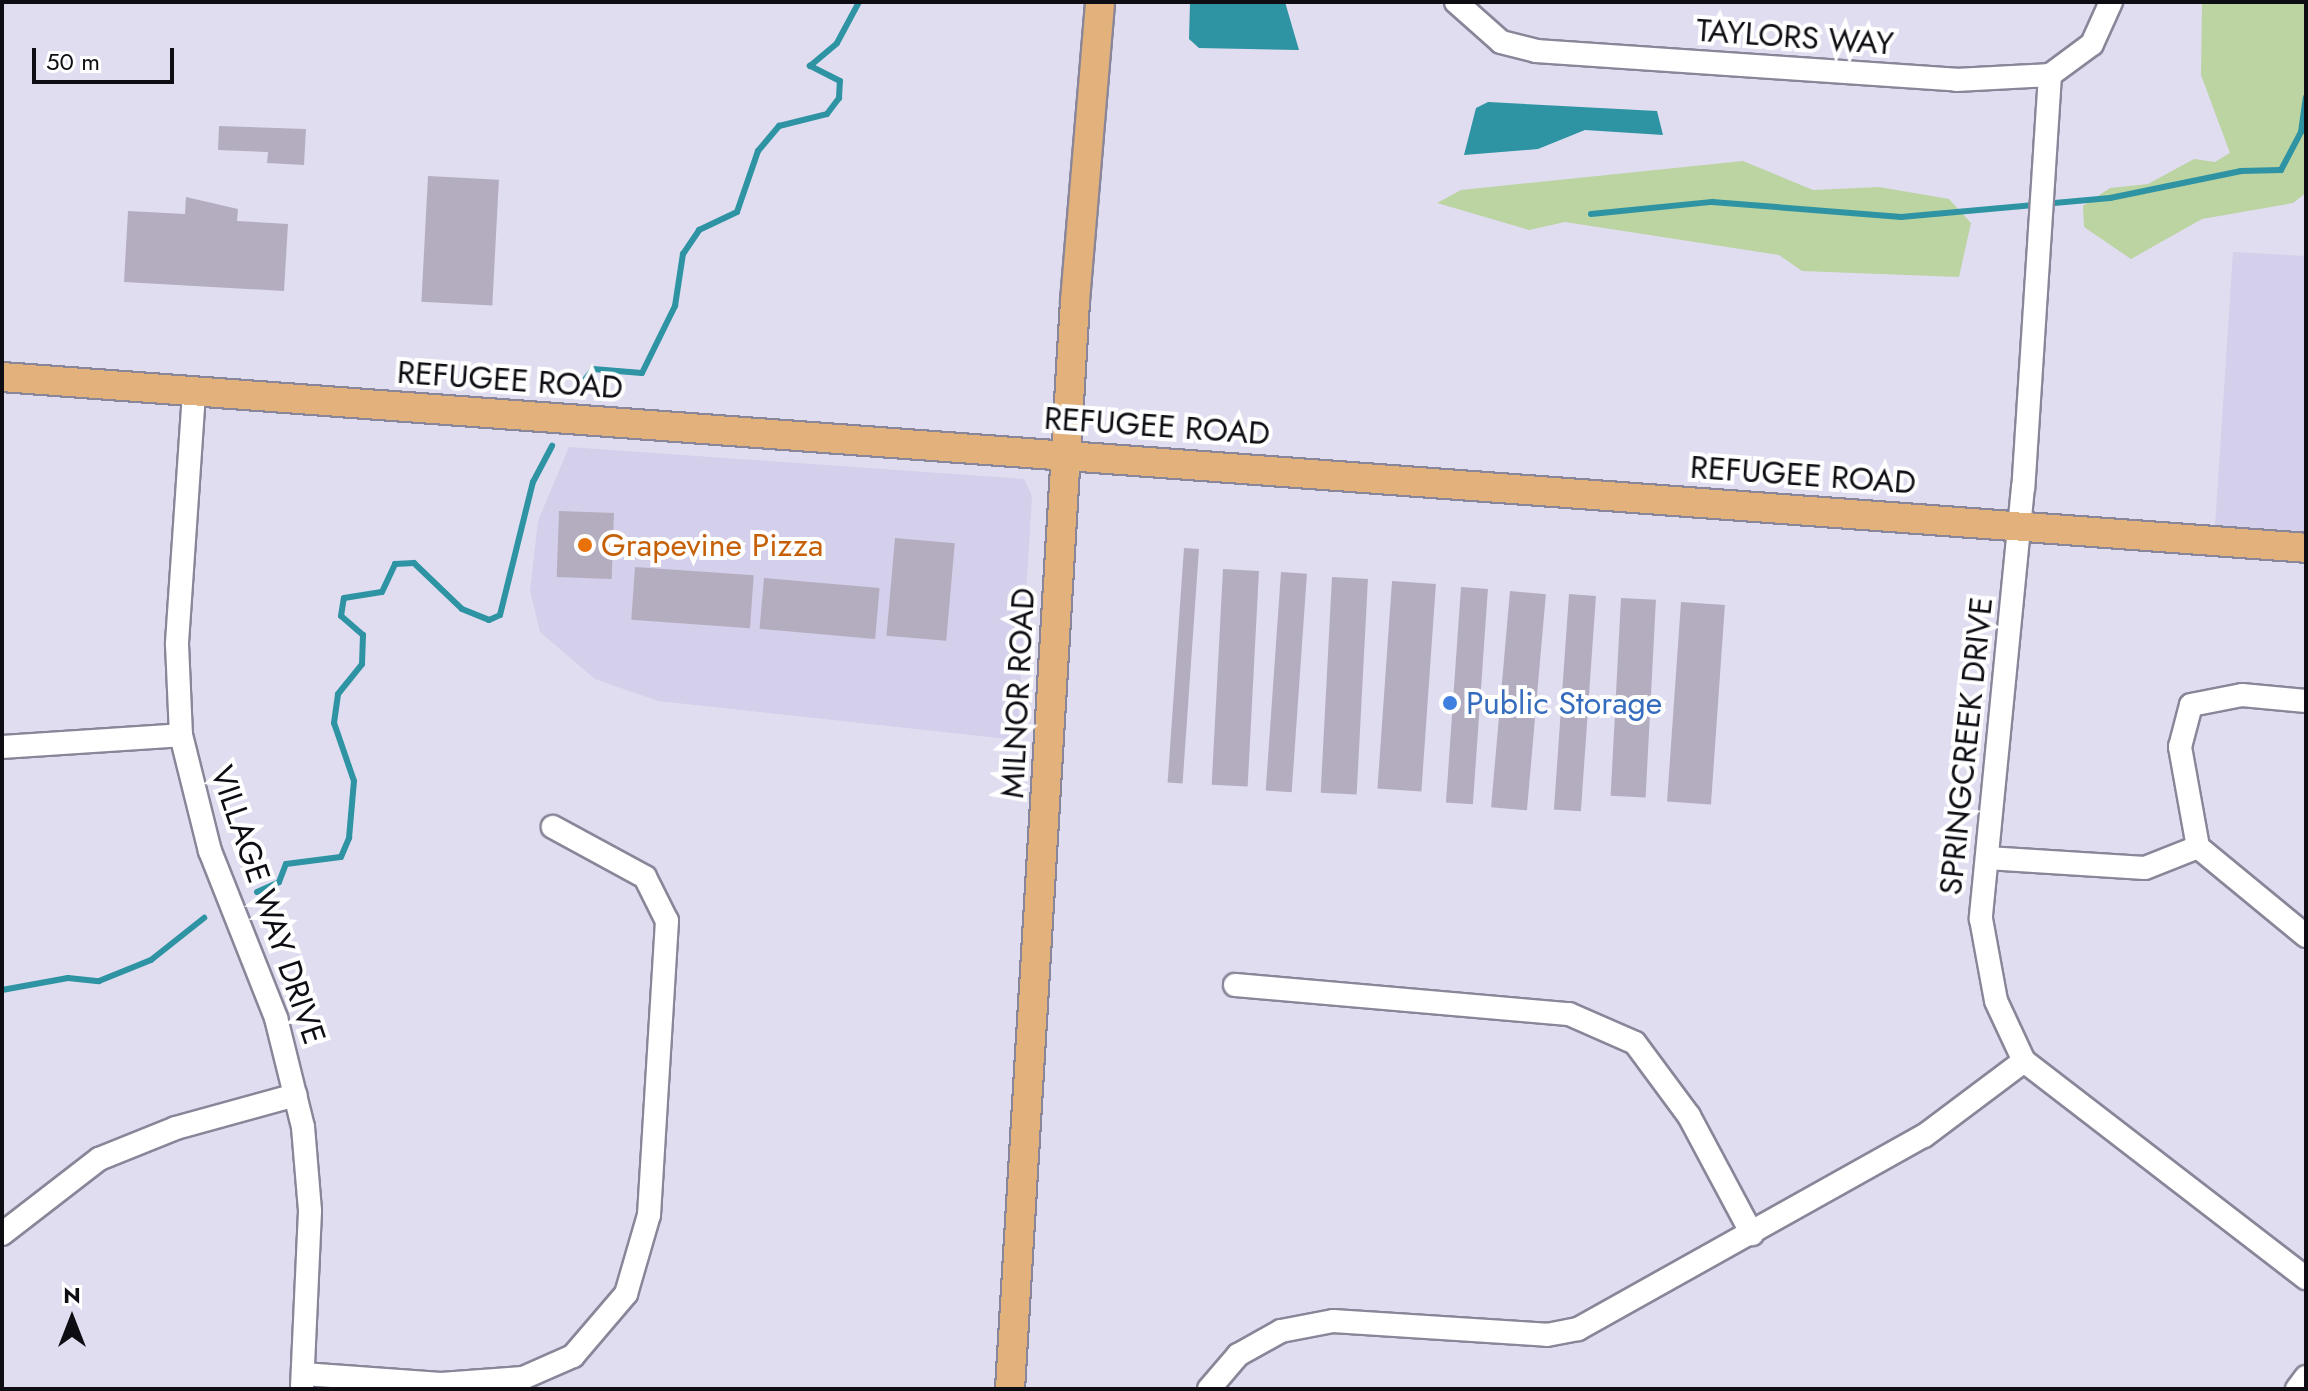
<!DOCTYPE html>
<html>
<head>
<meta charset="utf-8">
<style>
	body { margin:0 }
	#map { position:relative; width:2308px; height:1391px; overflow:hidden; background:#e0ddf1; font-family:Jost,sans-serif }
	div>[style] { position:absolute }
	.built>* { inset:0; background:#d4cfea }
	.green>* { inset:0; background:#bcd3a2 }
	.water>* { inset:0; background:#2e93a2 }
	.stream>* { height:6px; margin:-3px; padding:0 3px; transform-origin:3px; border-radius:3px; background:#2e93a2 }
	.building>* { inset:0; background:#b4adc0; transform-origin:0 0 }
	.roads { filter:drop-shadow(2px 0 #8a8699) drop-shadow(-2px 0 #8a8699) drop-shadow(0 2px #8a8699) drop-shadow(0 -2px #8a8699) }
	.minor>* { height:22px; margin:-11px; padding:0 11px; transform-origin:11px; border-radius:11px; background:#fff }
	.major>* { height:28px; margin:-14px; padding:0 14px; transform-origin:14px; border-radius:14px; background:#e3b27c }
	.dots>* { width:22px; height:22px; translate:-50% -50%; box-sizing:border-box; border:4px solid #fff; border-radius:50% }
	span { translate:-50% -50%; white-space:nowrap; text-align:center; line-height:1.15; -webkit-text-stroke:8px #fff; paint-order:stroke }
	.street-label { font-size:32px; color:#0e0d13 }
	.food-label { font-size:32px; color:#c56008 }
	.left { translate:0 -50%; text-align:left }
	.shop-label { font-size:32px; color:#366cbe }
	.frame { position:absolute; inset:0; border:4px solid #0e0d13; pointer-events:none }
	.north { position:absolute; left:32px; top:1279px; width:80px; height:80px; -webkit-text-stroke:6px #fff; paint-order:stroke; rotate:0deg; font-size:22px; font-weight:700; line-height:32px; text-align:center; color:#0e0d13 }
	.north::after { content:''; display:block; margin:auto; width:28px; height:36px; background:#0e0d13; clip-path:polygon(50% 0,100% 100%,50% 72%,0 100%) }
	.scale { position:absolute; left:32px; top:48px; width:142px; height:36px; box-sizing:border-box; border:4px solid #0e0d13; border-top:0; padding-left:10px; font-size:24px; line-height:28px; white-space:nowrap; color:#0e0d13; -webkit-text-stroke:6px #fff; paint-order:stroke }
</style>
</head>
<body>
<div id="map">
	<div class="built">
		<i style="clip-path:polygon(2233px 252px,2306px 256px,2306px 534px,2215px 527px)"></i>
		<i style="clip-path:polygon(569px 447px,1024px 479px,1032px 496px,1017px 740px,658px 701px,595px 679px,540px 632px,530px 591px,538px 521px)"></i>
	</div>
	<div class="green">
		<i style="clip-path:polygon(2202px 2px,2306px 2px,2306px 193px,2293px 203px,2202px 219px,2131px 259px,2084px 227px,2083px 206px,2110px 188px,2148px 184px,2194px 159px,2215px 162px,2230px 153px,2201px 75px)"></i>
		<i style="clip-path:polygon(1743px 161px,1813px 190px,1879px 187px,1949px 199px,1971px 223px,1959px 277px,1802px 271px,1779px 255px,1565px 222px,1529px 230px,1437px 203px,1461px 190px)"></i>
	</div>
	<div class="water">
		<i style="clip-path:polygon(1190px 2px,1285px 2px,1299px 50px,1199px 48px,1189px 39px)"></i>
		<i style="clip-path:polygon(1488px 102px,1657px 111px,1663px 135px,1585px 130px,1538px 149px,1464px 155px,1476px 108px)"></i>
	</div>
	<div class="stream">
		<i style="left:1591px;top:214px;width:122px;rotate:-5.7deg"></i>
		<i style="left:1712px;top:202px;width:190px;rotate:4.5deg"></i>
		<i style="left:1901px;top:217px;width:210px;rotate:-5.2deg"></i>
		<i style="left:2110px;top:198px;width:134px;rotate:-11.6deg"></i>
		<i style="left:2241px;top:171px;width:40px;rotate:-1.4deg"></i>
		<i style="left:2281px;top:170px;width:43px;rotate:-62.2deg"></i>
		<i style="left:2301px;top:132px;width:35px;rotate:-82deg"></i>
		<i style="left:583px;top:382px;width:16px;rotate:-52deg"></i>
		<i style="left:593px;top:369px;width:49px;rotate:4.7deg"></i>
		<i style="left:642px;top:373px;width:75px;rotate:-63.8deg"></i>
		<i style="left:675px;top:306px;width:53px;rotate:-81.3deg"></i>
		<i style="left:683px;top:254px;width:29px;rotate:-56deg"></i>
		<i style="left:699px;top:230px;width:42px;rotate:-25.3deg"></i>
		<i style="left:737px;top:212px;width:65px;rotate:-71deg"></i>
		<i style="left:758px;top:151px;width:33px;rotate:-50deg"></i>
		<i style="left:779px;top:126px;width:49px;rotate:-14deg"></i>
		<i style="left:827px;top:114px;width:20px;rotate:-53deg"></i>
		<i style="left:839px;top:98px;width:17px;rotate:-87deg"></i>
		<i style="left:840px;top:81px;width:34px;rotate:-153deg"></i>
		<i style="left:810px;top:66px;width:35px;rotate:-40deg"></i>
		<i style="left:837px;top:43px;width:47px;rotate:-61.8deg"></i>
		<i style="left:257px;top:892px;width:24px;rotate:-24deg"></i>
		<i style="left:279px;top:882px;width:19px;rotate:-69deg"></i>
		<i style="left:286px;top:864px;width:55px;rotate:-7.3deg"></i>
		<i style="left:341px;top:857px;width:21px;rotate:-67deg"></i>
		<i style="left:349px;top:838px;width:57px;rotate:-85deg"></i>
		<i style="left:354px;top:781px;width:61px;rotate:-109deg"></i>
		<i style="left:334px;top:723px;width:29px;rotate:-82deg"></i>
		<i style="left:338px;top:694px;width:38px;rotate:-51deg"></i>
		<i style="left:362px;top:664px;width:29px;rotate:-88deg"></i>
		<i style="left:363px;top:635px;width:29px;rotate:-139deg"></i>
		<i style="left:341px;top:616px;width:18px;rotate:-81deg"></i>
		<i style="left:344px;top:598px;width:38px;rotate:-9deg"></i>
		<i style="left:382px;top:592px;width:31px;rotate:-65deg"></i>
		<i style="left:395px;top:564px;width:19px;rotate:-3deg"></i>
		<i style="left:414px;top:563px;width:66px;rotate:43.8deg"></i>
		<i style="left:462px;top:609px;width:29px;rotate:22deg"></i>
		<i style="left:489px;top:620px;width:12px;rotate:-24deg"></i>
		<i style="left:500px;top:615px;width:137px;rotate:-76.1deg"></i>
		<i style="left:533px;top:482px;width:41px;rotate:-62.2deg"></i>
		<i style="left:2px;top:990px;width:67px;rotate:-10.3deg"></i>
		<i style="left:68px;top:978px;width:31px;rotate:6deg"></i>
		<i style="left:99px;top:981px;width:56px;rotate:-22deg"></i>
		<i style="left:151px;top:960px;width:68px;rotate:-38.4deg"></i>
	</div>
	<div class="building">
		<i style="clip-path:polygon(219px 126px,306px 129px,304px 165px,267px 163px,268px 152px,218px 150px)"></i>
		<i style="left:428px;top:176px;width:71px;height:126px;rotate:3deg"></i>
		<i style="clip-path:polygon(186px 197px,238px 209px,237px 221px,288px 224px,284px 291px,124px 282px,128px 211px,185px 214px)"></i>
		<i style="left:559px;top:511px;width:55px;height:66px;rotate:2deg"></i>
		<i style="left:895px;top:538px;width:60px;height:98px;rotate:5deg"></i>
		<i style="left:1184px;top:548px;width:15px;height:235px;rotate:4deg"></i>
		<i style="left:635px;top:567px;width:119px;height:53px;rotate:4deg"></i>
		<i style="left:1223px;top:569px;width:36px;height:216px;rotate:3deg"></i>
		<i style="left:1281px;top:572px;width:26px;height:219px;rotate:4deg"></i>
		<i style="left:1332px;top:577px;width:36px;height:216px;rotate:3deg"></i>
		<i style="left:764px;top:578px;width:116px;height:51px;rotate:5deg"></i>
		<i style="left:1392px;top:581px;width:44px;height:208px;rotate:4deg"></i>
		<i style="left:1461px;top:587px;width:27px;height:216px;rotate:4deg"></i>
		<i style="left:1510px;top:591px;width:36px;height:217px;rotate:5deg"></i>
		<i style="left:1569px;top:594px;width:27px;height:216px;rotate:4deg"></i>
		<i style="left:1621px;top:598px;width:35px;height:198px;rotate:3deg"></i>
		<i style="left:1681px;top:602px;width:44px;height:200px;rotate:4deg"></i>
	</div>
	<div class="roads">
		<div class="minor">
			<i style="left:1456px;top:2px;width:60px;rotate:41.6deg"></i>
			<i style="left:1501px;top:42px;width:36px;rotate:14deg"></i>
			<i style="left:1536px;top:51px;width:421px;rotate:3.9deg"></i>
			<i style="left:1956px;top:80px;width:94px;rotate:-3deg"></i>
			<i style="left:2050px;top:75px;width:52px;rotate:-36.4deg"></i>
			<i style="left:2092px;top:44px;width:46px;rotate:-65.7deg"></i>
			<i style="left:2050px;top:75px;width:413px;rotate:93.7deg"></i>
			<i style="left:2023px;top:487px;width:434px;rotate:95.6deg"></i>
			<i style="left:1981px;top:919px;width:83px;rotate:79.6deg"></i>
			<i style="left:1996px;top:1001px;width:66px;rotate:65deg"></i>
			<i style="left:2024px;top:1061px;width:356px;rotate:37.6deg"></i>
			<i style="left:194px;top:393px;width:252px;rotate:93.9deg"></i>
			<i style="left:177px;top:644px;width:91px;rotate:87.5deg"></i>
			<i style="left:181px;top:735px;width:120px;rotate:76deg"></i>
			<i style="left:210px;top:851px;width:180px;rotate:68.4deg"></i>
			<i style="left:276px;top:1018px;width:112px;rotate:76.1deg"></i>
			<i style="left:303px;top:1127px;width:84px;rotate:85.2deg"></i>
			<i style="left:310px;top:1211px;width:178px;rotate:92.6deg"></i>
			<i style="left:2px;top:747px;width:179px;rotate:-3.8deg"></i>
			<i style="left:2198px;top:847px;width:102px;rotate:-100.2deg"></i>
			<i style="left:2180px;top:747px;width:43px;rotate:-75.3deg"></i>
			<i style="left:2191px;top:705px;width:52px;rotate:-11.1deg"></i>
			<i style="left:2242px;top:695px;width:64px;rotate:5.4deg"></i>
			<i style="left:2198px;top:847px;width:140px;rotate:39.5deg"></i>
			<i style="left:1987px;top:858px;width:158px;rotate:3.6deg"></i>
			<i style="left:2145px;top:868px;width:57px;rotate:-21.6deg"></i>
			<i style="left:1235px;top:985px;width:335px;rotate:5deg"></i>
			<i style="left:1569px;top:1014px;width:72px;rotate:23.7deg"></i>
			<i style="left:1635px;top:1043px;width:91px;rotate:53.5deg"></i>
			<i style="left:1689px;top:1116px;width:134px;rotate:61.9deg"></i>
			<i style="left:2px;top:1234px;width:123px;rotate:-37.7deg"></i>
			<i style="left:99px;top:1159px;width:83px;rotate:-21.9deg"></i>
			<i style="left:176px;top:1128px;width:124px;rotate:-15.4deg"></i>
			<i style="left:303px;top:1374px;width:138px;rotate:4.1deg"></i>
			<i style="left:441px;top:1384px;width:82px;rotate:-4.2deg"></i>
			<i style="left:523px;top:1378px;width:55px;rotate:-23.7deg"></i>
			<i style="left:573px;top:1356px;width:82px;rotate:-49.5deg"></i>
			<i style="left:626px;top:1294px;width:82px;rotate:-73.8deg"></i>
			<i style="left:649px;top:1215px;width:295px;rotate:-86.5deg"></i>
			<i style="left:667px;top:921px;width:49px;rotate:-116.6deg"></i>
			<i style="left:645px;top:877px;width:105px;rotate:-151.5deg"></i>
			<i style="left:1209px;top:1389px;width:45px;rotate:-49.5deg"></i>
			<i style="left:1238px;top:1355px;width:49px;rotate:-29.2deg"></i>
			<i style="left:1281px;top:1331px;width:53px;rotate:-10.9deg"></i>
			<i style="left:1333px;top:1321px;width:214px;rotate:3.7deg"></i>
			<i style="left:1547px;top:1335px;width:32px;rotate:-11deg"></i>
			<i style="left:1578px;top:1329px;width:396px;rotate:-29.2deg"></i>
			<i style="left:1924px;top:1136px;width:125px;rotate:-36.9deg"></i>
			<i style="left:2297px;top:1389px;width:15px;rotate:-53deg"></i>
		</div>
		<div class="major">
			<i style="left:2px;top:377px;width:2310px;rotate:4.24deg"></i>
			<i style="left:1010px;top:1389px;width:1090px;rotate:-86.58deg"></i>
			<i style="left:1075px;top:301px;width:300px;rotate:-85.2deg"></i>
		</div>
	</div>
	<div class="dots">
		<i style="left:585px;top:545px;background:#e8710a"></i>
		<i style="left:1450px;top:703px;background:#3f7fe0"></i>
	</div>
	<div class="street-label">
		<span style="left:1795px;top:37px;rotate:4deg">TAYLORS WAY</span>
		<span style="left:510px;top:380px;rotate:4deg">REFUGEE ROAD</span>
		<span style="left:1157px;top:426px;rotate:4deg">REFUGEE ROAD</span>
		<span style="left:1803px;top:475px;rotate:4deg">REFUGEE ROAD</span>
		<span style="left:1018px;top:693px;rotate:-87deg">MILNOR ROAD</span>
		<span style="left:1966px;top:746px;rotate:-84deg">SPRINGCREEK DRIVE</span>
		<span style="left:268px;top:905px;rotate:71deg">VILLAGE WAY DRIVE</span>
	</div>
	<div class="food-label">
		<span class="left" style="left:601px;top:545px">Grapevine Pizza</span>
	</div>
	<div class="shop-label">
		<span class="left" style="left:1466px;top:703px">Public Storage</span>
	</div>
	<div class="frame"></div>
	<div class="north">N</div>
	<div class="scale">50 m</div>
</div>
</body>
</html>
